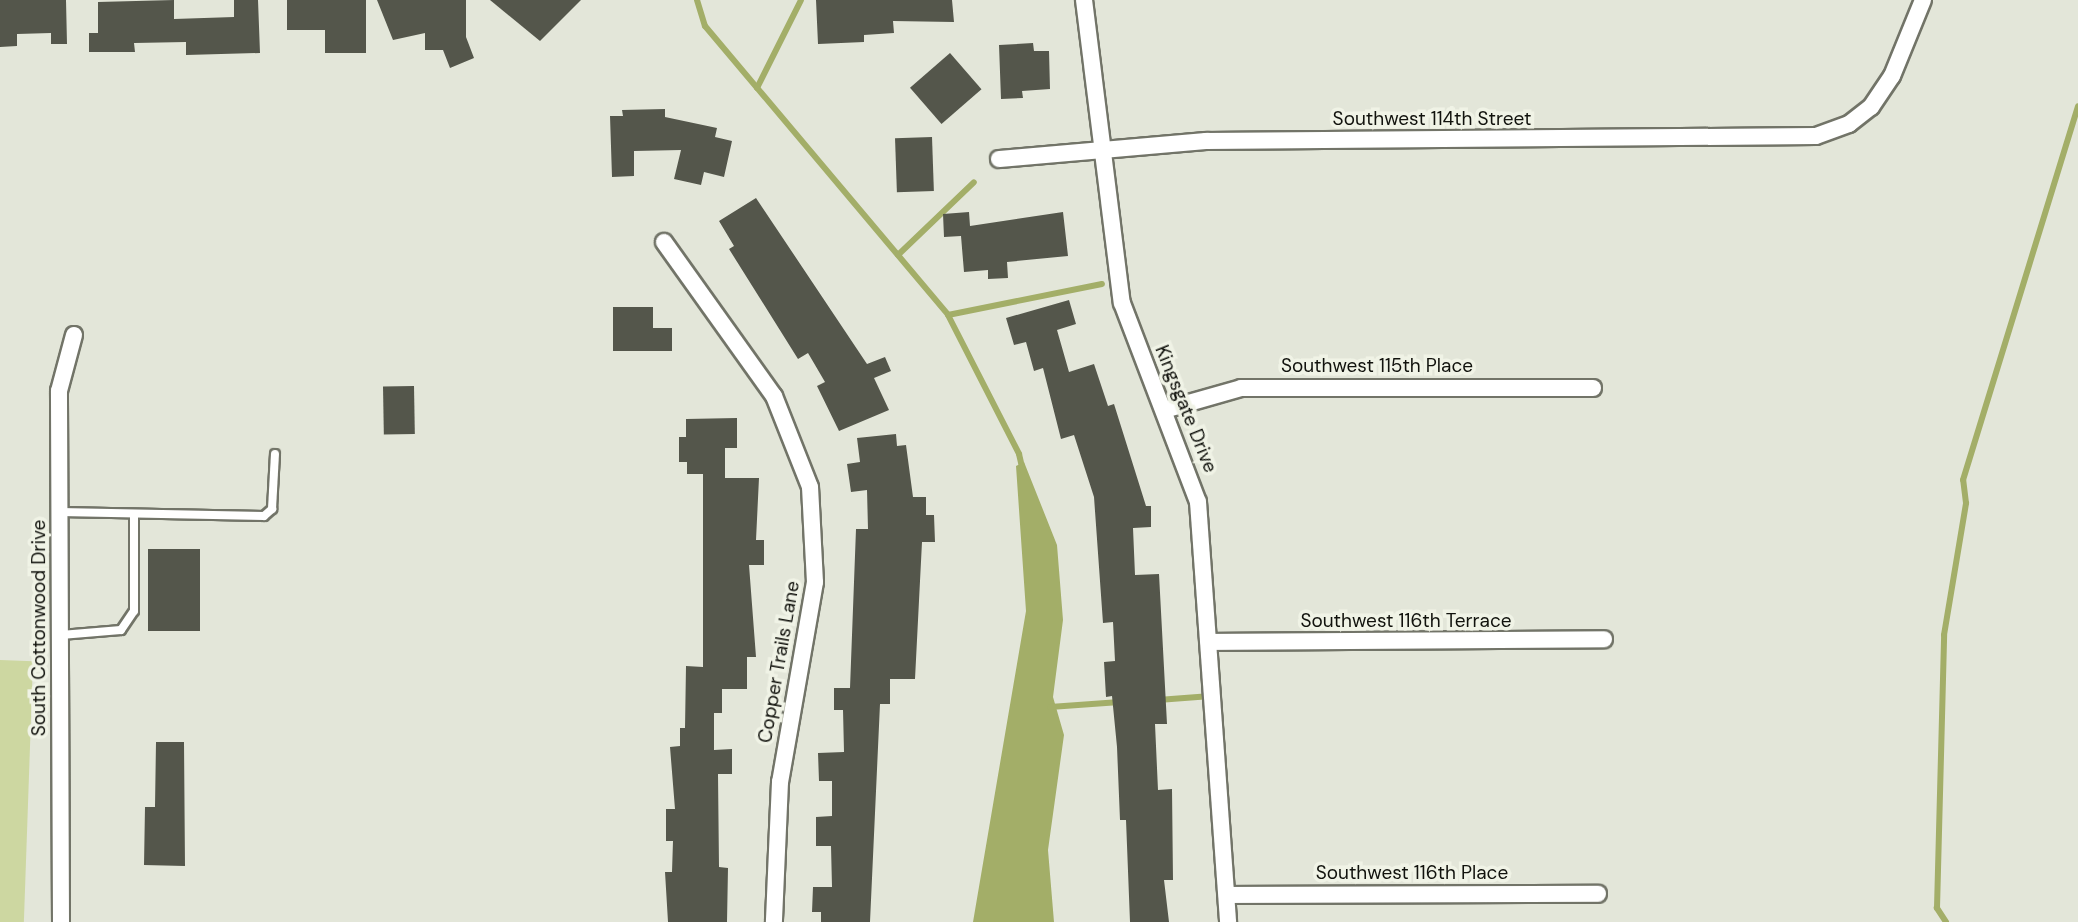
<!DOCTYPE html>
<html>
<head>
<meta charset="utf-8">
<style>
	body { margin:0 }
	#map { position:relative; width:2078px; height:922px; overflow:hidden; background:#e3e6d9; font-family:"DM Sans",sans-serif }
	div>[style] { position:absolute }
	.green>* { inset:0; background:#cdd7a1; transform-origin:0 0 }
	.water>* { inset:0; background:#a3ae68 }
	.stream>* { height:6px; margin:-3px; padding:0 3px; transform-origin:3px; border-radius:3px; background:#a3ae68 }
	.building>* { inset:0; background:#54564b; transform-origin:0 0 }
	.roads { filter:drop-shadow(2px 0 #727468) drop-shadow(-2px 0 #727468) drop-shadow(0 2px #727468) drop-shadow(0 -2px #727468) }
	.service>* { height:8px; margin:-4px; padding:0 4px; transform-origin:4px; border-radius:4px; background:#fff }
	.minor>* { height:16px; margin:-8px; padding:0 8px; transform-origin:8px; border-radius:8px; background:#fff }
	span { translate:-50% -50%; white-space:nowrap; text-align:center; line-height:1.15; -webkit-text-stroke:7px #f0f3e6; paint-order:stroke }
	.street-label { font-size:19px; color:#11120d }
</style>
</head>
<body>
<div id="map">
	<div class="green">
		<i style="left:0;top:660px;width:33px;height:262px;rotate:2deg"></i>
	</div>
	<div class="water">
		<i style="clip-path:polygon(1024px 462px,1057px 545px,1063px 620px,1053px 697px,1064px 735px,1048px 850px,1054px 922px,973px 922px,1026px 611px,1016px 466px)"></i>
	</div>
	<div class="stream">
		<i style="left:697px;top:0;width:27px;rotate:73deg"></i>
		<i style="left:705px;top:26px;width:378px;rotate:49.9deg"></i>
		<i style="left:948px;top:315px;width:156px;rotate:62.9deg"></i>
		<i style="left:1019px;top:454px;width:18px;rotate:77deg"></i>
		<i style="left:757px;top:88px;width:98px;rotate:-63.4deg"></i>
		<i style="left:898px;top:255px;width:105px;rotate:-43.8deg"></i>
		<i style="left:948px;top:315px;width:157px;rotate:-11.4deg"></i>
		<i style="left:1158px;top:700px;width:53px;rotate:-4.3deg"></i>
		<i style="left:1050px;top:707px;width:70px;rotate:-4.1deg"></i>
		<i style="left:1946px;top:922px;width:17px;rotate:-123deg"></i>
		<i style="left:1937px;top:908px;width:273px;rotate:-88.5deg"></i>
		<i style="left:1944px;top:635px;width:134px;rotate:-80.5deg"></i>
		<i style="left:1966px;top:503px;width:23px;rotate:-97deg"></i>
		<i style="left:1963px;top:480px;width:391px;rotate:-72.9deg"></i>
	</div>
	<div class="building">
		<i style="clip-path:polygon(0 0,66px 0,67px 44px,51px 44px,51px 33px,17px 34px,17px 46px,0 47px)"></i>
		<i style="clip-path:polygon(174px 0,174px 19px,234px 17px,234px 0,258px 0,260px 53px,186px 55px,186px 42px,134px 43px,135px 52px,89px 52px,89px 33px,98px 33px,98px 2px)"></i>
		<i style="clip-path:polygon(287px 0,366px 0,366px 53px,325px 53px,325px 30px,287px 30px)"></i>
		<i style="clip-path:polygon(377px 0,466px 0,466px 37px,474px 58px,450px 68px,443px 50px,425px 50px,425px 33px,393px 40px)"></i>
		<i style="clip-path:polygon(490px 0,581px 0,540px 41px)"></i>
		<i style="clip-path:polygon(816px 0,952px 0,954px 22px,893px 21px,894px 33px,864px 35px,864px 42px,818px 44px)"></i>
		<i style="clip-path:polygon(1033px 43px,1034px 51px,1049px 51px,1050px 89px,1022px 91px,1023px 98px,1001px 99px,999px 45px)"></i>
		<i style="left:950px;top:53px;width:48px;height:53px;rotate:49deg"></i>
		<i style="clip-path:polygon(665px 109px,665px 117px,717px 128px,715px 137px,732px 141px,724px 177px,704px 172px,701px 185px,674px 179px,681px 150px,634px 151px,634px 176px,612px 177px,610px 116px,623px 116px,622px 110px)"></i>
		<i style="left:932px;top:137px;width:54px;height:37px;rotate:88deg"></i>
		<i style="clip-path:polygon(756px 198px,867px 364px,885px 357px,891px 371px,874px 378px,889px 410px,839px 431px,817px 386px,825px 382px,808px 353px,798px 359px,729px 249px,734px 246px,719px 221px)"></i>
		<i style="clip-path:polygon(969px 212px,970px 226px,1063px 212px,1068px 256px,1007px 262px,1008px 278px,988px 279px,988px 270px,964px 272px,961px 236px,944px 237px,943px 214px)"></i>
		<i style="clip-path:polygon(1069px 300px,1076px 324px,1057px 330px,1069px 372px,1094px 364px,1108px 406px,1114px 404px,1146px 506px,1151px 506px,1151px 527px,1133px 528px,1135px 575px,1159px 574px,1167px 724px,1155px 724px,1158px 790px,1172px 789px,1173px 880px,1164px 880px,1169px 922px,1130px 922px,1126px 820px,1120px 820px,1117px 747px,1112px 696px,1106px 697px,1104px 662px,1115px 661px,1113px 622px,1103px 623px,1094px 497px,1074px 435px,1061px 439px,1043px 368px,1034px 371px,1026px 342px,1014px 345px,1006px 318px)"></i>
		<i style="clip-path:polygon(613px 307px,653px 307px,653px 328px,672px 328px,672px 351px,613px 351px)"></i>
		<i style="left:414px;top:386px;width:48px;height:31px;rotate:89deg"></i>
		<i style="clip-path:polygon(737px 418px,737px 448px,725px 448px,725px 478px,759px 478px,756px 540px,764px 540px,764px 565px,749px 565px,756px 657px,747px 657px,747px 689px,722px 689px,722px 713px,714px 713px,714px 750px,732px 749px,732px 774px,718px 774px,719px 867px,728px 868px,727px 922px,668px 922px,665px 872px,672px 872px,673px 841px,666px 841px,666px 809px,675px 809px,670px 747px,680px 746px,680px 728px,685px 728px,686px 666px,703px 667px,703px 474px,687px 474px,687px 462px,679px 462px,679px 437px,686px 437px,686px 419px)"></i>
		<i style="clip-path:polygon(896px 434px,897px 446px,906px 445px,913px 497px,926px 497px,926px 515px,934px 515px,935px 542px,922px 542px,915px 679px,890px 679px,890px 704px,880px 704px,870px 922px,821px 922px,821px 912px,812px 912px,813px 887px,832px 887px,831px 846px,816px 846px,816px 817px,832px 816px,832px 781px,819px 781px,818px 753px,844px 752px,843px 710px,834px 710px,834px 688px,850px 688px,856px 529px,868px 529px,867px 490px,851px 492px,847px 464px,860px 462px,857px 438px)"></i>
		<i style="left:148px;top:549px;width:52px;height:82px"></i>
		<i style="clip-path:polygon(156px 742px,184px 742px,185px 866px,144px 865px,145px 807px,155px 807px)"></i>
	</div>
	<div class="roads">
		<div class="service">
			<i style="left:60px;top:512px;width:204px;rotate:1.1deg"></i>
			<i style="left:264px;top:516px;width:11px;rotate:-41deg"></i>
			<i style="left:272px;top:509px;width:55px;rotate:-86.9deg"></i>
			<i style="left:61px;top:635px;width:60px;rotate:-4.8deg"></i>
			<i style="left:121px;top:630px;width:23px;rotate:-56deg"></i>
			<i style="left:134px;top:611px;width:97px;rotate:-90deg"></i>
		</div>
		<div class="minor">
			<i style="left:1084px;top:0;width:305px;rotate:82.9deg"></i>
			<i style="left:1122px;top:303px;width:213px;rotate:69.1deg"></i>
			<i style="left:1198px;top:502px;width:421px;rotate:85.9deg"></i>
			<i style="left:999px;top:159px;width:208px;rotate:-5deg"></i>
			<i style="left:1206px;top:141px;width:610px;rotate:-0.47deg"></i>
			<i style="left:1816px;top:136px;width:35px;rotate:-20deg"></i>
			<i style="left:1849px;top:124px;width:28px;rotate:-38deg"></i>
			<i style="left:1871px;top:107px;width:37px;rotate:-56deg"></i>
			<i style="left:1892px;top:76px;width:82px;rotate:-67.8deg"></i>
			<i style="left:664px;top:242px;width:189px;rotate:54.5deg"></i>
			<i style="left:774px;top:396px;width:98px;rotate:68.4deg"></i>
			<i style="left:810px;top:487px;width:95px;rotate:87deg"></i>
			<i style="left:815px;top:582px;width:203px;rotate:99.9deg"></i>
			<i style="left:780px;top:782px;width:140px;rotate:92.5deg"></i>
			<i style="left:1164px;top:410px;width:80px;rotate:-15.9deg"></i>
			<i style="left:1241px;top:388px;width:352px"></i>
			<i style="left:1209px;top:642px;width:395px;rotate:-0.4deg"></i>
			<i style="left:1227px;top:895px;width:371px;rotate:-0.2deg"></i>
			<i style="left:61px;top:922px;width:531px;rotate:-90.22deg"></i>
			<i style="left:59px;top:391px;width:58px;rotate:-75deg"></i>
		</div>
	</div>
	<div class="street-label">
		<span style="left:1432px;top:119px">Southwest 114th Street</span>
		<span style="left:1377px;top:366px">Southwest 115th Place</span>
		<span style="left:1186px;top:409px;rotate:68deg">Kingsgate Drive</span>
		<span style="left:1406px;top:621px">Southwest 116th Terrace</span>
		<span style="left:39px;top:628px;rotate:-90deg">South Cottonwood Drive</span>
		<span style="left:779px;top:662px;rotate:-80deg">Copper Trails Lane</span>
		<span style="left:1412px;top:873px">Southwest 116th Place</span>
	</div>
</div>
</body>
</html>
